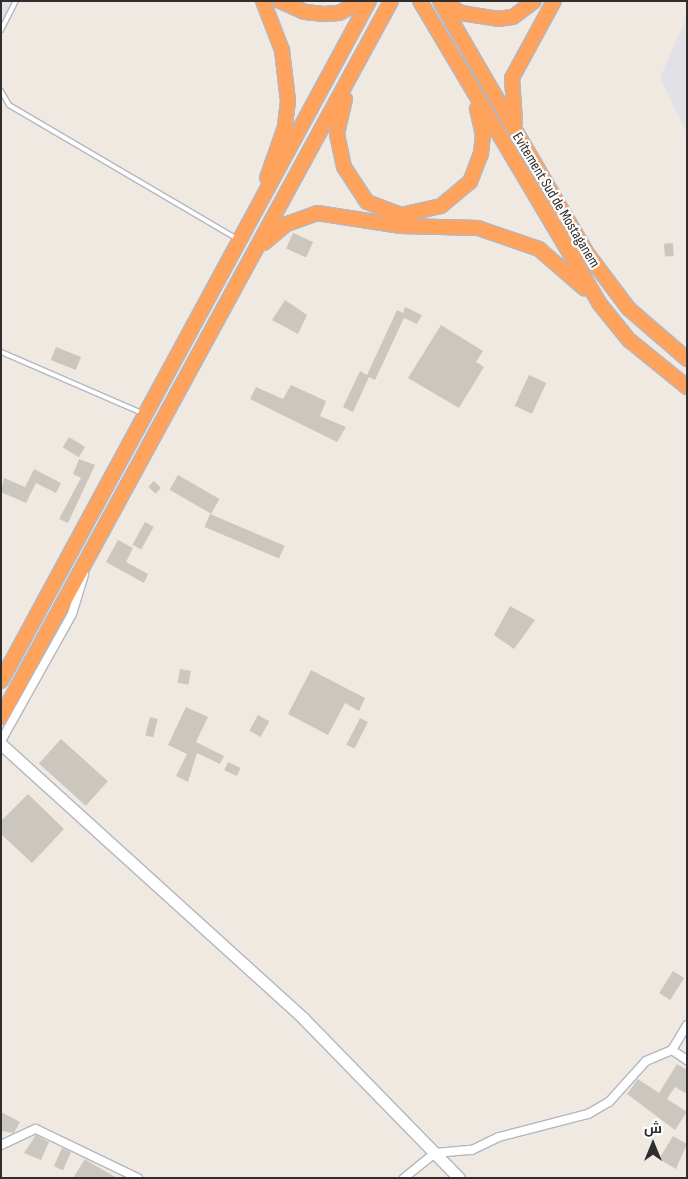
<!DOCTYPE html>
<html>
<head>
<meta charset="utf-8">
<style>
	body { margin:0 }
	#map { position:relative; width:688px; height:1179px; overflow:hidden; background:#efe9e1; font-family:"Sofia Sans Condensed",Cairo,sans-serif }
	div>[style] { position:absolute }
	.industrial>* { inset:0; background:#e3e1e8 }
	.building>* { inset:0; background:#cbc7bf; transform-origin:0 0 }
	.roads { filter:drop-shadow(1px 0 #b4b7c1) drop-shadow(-1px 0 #b4b7c1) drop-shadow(0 1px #b4b7c1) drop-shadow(0 -1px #b4b7c1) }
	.lane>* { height:4px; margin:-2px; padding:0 2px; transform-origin:2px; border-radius:2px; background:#fff }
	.street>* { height:8px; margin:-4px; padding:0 4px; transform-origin:4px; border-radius:4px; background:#fff }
	.secondary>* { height:11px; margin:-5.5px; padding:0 5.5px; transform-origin:5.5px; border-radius:5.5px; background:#fff }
	.highway>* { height:14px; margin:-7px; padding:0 7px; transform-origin:7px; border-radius:7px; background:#ffa35c }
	span { translate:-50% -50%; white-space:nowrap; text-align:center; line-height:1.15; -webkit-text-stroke:4.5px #fff; paint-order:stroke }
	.street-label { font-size:15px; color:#2e2e2e }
	.frame { position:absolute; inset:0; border:2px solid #2e2e2e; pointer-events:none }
	.north { position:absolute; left:628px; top:1119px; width:50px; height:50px; -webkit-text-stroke:4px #fff; paint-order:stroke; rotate:0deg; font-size:14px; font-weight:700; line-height:20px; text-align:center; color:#2e2e2e }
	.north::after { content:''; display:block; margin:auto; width:18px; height:22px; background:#2e2e2e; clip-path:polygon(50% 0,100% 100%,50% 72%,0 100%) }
</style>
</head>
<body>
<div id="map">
	<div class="industrial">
		<i style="clip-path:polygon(1px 1px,18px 1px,1px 29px)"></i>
		<i style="clip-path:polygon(687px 17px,687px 134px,660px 77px)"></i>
	</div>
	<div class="building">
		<i style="left:293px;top:233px;width:22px;height:17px;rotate:24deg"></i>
		<i style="left:673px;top:243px;width:13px;height:9px;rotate:86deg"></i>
		<i style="clip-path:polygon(285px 300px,307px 315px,298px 334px,272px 320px)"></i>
		<i style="clip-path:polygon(405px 307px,422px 315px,417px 324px,404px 318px,375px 380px,369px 377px,353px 412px,343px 407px,360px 371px,367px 375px,397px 310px,403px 313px)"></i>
		<i style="clip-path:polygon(441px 325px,483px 351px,476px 362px,484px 367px,459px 408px,408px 378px)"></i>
		<i style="left:56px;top:347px;width:27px;height:14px;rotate:22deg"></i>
		<i style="left:529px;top:375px;width:19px;height:34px;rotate:25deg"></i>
		<i style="clip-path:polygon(291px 385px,326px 401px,320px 416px,346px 427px,337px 442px,250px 399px,256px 387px,283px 399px)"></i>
		<i style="left:69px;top:437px;width:19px;height:12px;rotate:32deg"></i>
		<i style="clip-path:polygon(79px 459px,95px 465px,68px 523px,59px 519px,81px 478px,73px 474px)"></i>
		<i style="clip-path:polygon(34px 469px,61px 483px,56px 493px,36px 483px,26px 503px,1px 492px,4px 478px,25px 487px)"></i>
		<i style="left:178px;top:475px;width:48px;height:17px;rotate:30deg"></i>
		<i style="left:154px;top:481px;width:10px;height:8px;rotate:45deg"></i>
		<i style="left:210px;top:514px;width:81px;height:14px;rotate:23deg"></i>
		<i style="left:145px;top:522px;width:10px;height:26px;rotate:29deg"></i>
		<i style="clip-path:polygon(118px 540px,133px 548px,126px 562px,148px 574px,144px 583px,106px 562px)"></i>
		<i style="clip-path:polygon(510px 606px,535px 620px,514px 649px,494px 635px)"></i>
		<i style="left:180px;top:669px;width:11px;height:14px;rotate:10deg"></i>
		<i style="clip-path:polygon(311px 670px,365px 698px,359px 711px,345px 703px,328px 735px,288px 714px)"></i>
		<i style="clip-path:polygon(186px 707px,208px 717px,196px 742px,224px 756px,220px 764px,197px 753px,188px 782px,176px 776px,187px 754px,168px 745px)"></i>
		<i style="left:258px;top:715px;width:13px;height:18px;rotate:29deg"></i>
		<i style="left:150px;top:717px;width:8px;height:19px;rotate:14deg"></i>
		<i style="left:360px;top:718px;width:9px;height:30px;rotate:27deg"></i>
		<i style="left:61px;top:739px;width:63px;height:33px;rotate:42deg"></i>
		<i style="left:228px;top:762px;width:14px;height:9px;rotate:25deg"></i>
		<i style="clip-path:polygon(28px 794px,64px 829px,32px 863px,1px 834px,1px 821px)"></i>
		<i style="left:673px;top:971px;width:13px;height:26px;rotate:32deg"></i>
		<i style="clip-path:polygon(677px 1064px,687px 1070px,687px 1094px,675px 1087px,667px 1099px,687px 1112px,675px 1130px,627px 1094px,638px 1079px,659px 1093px)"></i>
		<i style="clip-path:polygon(1px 1112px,20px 1122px,14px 1133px,1px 1131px)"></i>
		<i style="clip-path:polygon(36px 1135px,49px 1142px,41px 1160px,24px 1153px)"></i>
		<i style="clip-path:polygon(673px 1136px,687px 1144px,676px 1169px,659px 1159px)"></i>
		<i style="left:62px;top:1148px;width:10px;height:20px;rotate:24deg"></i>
		<i style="clip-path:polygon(85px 1159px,86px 1160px,117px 1178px,73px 1178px)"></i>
	</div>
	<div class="roads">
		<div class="lane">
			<i style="left:1px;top:30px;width:33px;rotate:-63deg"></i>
			<i style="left:1px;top:91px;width:16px;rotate:60deg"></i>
			<i style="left:9px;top:105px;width:264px;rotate:30.4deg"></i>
			<i style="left:1px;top:352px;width:156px;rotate:23.4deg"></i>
		</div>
		<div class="street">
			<i style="left:1px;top:741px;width:145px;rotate:-60.8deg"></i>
			<i style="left:72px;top:614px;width:41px;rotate:-72.9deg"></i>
			<i style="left:687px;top:1025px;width:29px;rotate:121deg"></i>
			<i style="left:672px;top:1050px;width:18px;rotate:34deg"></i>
			<i style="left:1px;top:1145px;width:38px;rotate:-25deg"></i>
			<i style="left:36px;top:1129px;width:113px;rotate:25.7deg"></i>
			<i style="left:404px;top:1178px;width:40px;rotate:-39deg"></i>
			<i style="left:435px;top:1153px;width:37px;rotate:-5deg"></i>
			<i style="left:472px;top:1150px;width:30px;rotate:-26deg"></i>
			<i style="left:499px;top:1137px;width:92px;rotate:-14.5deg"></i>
			<i style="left:588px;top:1114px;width:24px;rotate:-30deg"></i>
			<i style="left:609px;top:1102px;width:55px;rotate:-47.9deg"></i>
			<i style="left:646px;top:1061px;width:28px;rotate:-23deg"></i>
		</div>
		<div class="secondary">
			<i style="left:1px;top:744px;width:408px;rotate:42.2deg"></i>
			<i style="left:303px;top:1018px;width:223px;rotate:45.7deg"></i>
		</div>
		<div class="highway">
			<i style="left:263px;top:1px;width:53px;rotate:68.8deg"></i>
			<i style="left:282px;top:50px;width:51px;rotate:83.3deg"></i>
			<i style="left:288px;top:101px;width:26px;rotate:97deg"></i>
			<i style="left:285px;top:127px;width:54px;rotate:109.4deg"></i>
			<i style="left:280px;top:1px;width:27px;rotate:24deg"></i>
			<i style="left:305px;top:12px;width:19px;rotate:6deg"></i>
			<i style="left:324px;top:14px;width:15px;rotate:-4deg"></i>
			<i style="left:339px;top:13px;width:26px;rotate:-28deg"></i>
			<i style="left:420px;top:1px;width:351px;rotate:59.3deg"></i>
			<i style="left:599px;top:303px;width:48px;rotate:51deg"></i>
			<i style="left:629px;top:340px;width:75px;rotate:39deg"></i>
			<i style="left:440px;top:1px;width:290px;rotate:59.8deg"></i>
			<i style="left:586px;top:252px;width:71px;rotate:53deg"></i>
			<i style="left:629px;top:309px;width:77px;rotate:40.8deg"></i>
			<i style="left:442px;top:1px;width:22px;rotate:32deg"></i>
			<i style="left:461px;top:13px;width:36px;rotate:9deg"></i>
			<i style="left:497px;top:19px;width:16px;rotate:-7deg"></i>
			<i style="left:513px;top:17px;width:26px;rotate:-37deg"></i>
			<i style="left:345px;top:99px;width:36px;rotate:103deg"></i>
			<i style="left:337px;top:134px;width:34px;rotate:78deg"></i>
			<i style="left:344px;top:167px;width:42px;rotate:56.7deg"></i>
			<i style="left:367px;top:202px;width:36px;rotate:21deg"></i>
			<i style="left:401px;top:215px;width:41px;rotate:-12.7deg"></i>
			<i style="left:441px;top:206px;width:38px;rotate:-40deg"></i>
			<i style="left:470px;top:182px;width:30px;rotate:-69deg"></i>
			<i style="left:481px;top:154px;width:19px;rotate:-84deg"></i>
			<i style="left:483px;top:135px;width:27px;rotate:-103deg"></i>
			<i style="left:515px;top:122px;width:44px;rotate:-93.9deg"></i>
			<i style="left:512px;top:78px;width:88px;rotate:-61.4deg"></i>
			<i style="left:264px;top:243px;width:30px;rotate:-40deg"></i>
			<i style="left:287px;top:224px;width:32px;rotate:-20deg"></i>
			<i style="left:317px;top:213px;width:85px;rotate:8.8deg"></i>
			<i style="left:401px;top:226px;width:77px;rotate:1.5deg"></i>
			<i style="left:478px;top:228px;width:65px;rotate:19deg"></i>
			<i style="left:539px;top:249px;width:60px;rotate:40.9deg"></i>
			<i style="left:1px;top:681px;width:773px;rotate:-61.58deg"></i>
			<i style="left:1px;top:717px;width:815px;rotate:-61.42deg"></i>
		</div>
	</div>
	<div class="street-label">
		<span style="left:556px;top:200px;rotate:59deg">Evitement Sud de Mostaganem</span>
	</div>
	<div class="frame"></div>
	<div class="north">ش</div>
</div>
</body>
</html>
